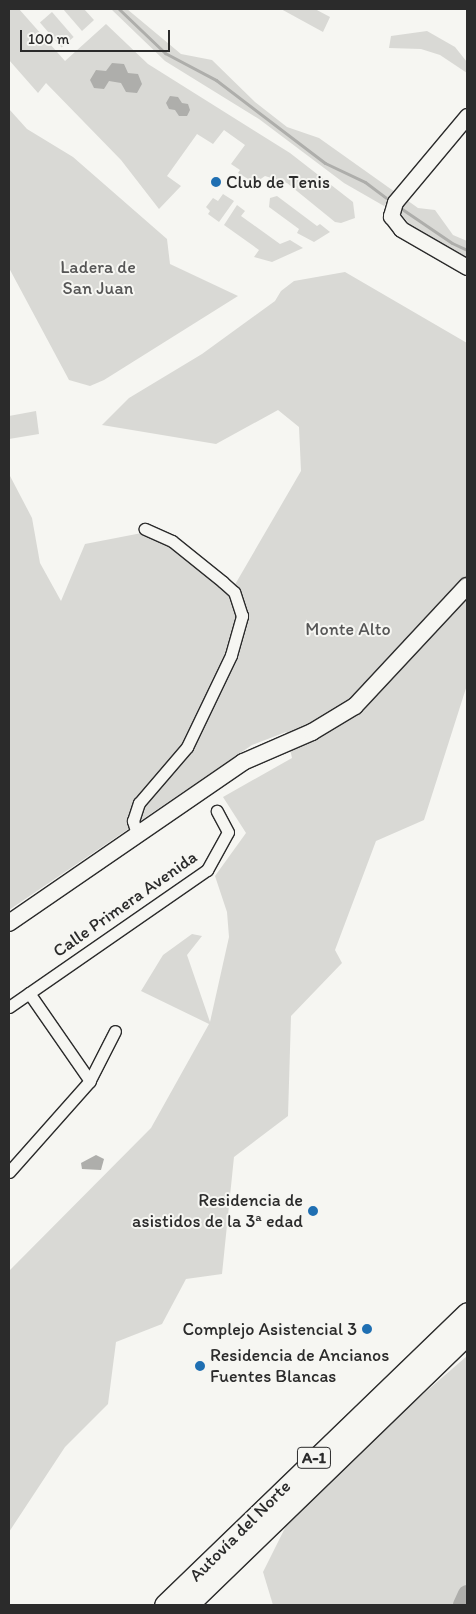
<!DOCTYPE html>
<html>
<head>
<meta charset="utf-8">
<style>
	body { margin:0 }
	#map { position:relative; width:476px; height:1614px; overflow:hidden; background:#f6f6f2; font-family:Itim,sans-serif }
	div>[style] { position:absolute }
	.green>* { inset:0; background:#d9d9d5; transform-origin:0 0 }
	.water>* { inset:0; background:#aeaeab }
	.stream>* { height:3px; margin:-1.5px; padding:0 1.5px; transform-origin:1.5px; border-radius:1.5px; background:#aeaeab }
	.river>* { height:18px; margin:-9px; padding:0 9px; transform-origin:9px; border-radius:9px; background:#aeaeab }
	.roads { filter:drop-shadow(1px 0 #2b2b2b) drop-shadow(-1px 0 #2b2b2b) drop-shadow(0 1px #2b2b2b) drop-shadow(0 -1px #2b2b2b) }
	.minor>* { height:11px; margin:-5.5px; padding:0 5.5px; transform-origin:5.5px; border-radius:5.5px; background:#f6f6f2 }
	.tertiary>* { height:15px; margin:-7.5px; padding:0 7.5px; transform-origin:7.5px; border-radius:7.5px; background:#f6f6f2 }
	.secondary>* { height:16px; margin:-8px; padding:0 8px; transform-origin:8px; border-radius:8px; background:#f6f6f2 }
	.motorway>* { height:21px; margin:-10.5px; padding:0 10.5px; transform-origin:10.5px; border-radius:10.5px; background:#f6f6f2 }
	.dots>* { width:14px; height:14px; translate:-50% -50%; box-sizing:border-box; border:2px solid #f6f6f2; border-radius:50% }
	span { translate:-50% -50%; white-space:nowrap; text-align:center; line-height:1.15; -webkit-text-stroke:4px #f6f6f2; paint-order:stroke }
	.shield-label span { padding:1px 4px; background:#f6f6f2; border:1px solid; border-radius:4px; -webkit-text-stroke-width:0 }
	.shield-label { font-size:16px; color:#2b2b2b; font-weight:700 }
	.poi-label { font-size:18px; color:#2b2b2b }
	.left { translate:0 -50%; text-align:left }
	.right { translate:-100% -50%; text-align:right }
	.park-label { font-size:18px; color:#565656 }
	.street-label { font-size:18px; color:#2b2b2b }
	.frame { position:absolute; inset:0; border:10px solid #2b2b2b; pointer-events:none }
	.scale { position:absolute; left:20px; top:30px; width:150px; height:22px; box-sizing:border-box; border:2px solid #2b2b2b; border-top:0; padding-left:6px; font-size:15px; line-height:18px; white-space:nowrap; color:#2b2b2b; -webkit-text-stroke:4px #f6f6f2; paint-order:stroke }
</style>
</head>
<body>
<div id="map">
	<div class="green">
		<i style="clip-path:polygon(9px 9px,19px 9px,65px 61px,106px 24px,148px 64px,290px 153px,353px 202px,355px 218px,341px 223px,335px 222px,287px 183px,265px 176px,255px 183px,238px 173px,240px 170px,231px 164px,245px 145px,224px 130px,213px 144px,197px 134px,167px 176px,181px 186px,159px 209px,121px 160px,46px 83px,38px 93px,9px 60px)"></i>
		<i style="clip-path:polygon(63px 9px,84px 9px,94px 20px,82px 31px)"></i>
		<i style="clip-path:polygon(111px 9px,127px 9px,181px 54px,212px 60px,255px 102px,287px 127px,319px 138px,395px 192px,384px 206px,344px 183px,259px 119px,165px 61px)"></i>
		<i style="clip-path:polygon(281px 9px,315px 9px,330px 17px,323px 32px)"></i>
		<i style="left:52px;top:12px;width:33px;height:16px;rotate:49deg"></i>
		<i style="clip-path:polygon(427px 31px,455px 47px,467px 62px,467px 73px,440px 55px,421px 49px,389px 48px,391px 36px)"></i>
		<i style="clip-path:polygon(9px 109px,27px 129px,73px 157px,167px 239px,170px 264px,238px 296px,104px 380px,90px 386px,69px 380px,9px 268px)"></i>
		<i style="clip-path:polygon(223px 194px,234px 201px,219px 222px,208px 214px,210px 211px,206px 207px,213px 198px,218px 201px)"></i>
		<i style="clip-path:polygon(277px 196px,317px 226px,320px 224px,330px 232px,314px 242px,297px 233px,299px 229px,269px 207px,270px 198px)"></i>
		<i style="clip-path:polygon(404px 198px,418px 208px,435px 210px,453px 235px,467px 241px,467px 260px,411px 226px,397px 209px)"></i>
		<i style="clip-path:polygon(237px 205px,245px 211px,241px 216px,280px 244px,290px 240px,303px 248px,272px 262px,254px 257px,259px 250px,224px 225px)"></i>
		<i style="clip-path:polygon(345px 272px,467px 343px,467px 685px,424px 820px,376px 841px,335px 950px,342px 963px,291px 1016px,288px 1116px,234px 1157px,222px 1274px,186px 1279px,162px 1324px,116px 1342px,108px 1404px,65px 1447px,9px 1532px,9px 1271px,151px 1128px,209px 1024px,141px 991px,163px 955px,192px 934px,202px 936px,187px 955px,210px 1022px,229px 937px,227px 912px,215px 876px,246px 833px,223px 797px,292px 758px,286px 732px,252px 745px,9px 910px,9px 474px,32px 518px,40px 563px,61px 601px,85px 544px,152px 531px,233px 588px,301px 471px,299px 427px,278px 410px,216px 444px,102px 425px,129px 398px,202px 354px,275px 301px,281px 291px,294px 281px)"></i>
		<i style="clip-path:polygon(36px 411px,39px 434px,9px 439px,9px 416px)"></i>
		<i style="clip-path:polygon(467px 1356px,467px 1605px,273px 1605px,263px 1572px,288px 1522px,407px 1408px)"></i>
	</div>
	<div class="water">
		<i style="clip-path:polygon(112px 63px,124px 64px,128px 73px,138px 74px,142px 84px,137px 93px,126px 92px,121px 83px,109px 81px,104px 89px,94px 88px,90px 80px,96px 70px,106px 71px)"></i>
		<i style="clip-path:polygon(170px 96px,178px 97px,182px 103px,188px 104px,190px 110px,187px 116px,179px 116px,175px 110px,169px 109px,166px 103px)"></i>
		<i style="clip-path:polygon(96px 1155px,104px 1159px,101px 1170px,82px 1169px,81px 1163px)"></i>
	</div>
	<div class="stream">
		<i style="left:119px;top:9px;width:64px;rotate:43.7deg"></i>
		<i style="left:165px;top:53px;width:58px;rotate:27.9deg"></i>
		<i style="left:216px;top:80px;width:137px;rotate:37.3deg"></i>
		<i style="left:325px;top:163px;width:44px;rotate:25.4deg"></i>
		<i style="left:365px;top:182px;width:26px;rotate:37deg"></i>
		<i style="left:402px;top:209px;width:60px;rotate:34.2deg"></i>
		<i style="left:452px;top:243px;width:17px;rotate:25deg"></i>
	</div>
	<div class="river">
		<i style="left:462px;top:1605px;width:12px;rotate:-66deg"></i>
	</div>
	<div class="roads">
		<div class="minor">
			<i style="left:137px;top:834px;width:14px;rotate:-107deg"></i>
			<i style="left:133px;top:821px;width:19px;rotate:-72deg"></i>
			<i style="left:139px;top:803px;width:74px;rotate:-49.4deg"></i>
			<i style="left:187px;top:747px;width:102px;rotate:-64.4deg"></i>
			<i style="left:231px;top:655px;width:41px;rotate:-74.2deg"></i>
			<i style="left:242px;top:616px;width:25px;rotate:-108deg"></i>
			<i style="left:234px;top:592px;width:15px;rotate:-138deg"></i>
			<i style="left:223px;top:582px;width:65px;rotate:-141.2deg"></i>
			<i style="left:172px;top:541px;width:30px;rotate:-156deg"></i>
			<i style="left:29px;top:993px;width:107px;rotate:55.3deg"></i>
			<i style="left:9px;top:1007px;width:241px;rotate:-34.7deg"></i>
			<i style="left:207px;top:870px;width:43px;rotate:-61.1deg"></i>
			<i style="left:228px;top:832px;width:24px;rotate:-118deg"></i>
			<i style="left:9px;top:1172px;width:120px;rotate:-48.4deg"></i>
			<i style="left:89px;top:1082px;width:57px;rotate:-63deg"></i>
		</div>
		<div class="tertiary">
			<i style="left:467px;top:116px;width:112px;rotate:129.9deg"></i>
			<i style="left:395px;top:202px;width:15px;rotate:106deg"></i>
			<i style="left:391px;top:216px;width:16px;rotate:52deg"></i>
			<i style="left:401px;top:229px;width:76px;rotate:29.9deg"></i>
		</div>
		<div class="secondary">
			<i style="left:9px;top:923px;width:284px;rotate:-34.5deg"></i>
			<i style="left:243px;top:762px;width:75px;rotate:-23.5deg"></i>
			<i style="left:312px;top:732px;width:50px;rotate:-31.2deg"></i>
			<i style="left:355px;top:706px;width:164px;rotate:-47deg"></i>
		</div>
		<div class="motorway">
			<i style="left:165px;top:1605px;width:420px;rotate:-44deg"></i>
			<i style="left:187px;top:1605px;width:390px;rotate:-44.1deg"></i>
		</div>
	</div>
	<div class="dots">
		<i style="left:216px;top:182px;background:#1f6fb2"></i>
		<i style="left:313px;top:1211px;background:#1f6fb2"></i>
		<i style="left:367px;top:1329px;background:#1f6fb2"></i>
		<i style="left:200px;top:1366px;background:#1f6fb2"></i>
	</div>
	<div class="shield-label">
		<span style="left:314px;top:1458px">A-1</span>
	</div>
	<div class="poi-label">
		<span class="left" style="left:226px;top:182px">Club de Tenis</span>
		<span class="right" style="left:303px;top:1211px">Residencia de<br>asistidos de la 3ª edad</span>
		<span class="right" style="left:357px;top:1329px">Complejo Asistencial 3</span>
		<span class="left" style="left:210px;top:1366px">Residencia de Ancianos<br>Fuentes Blancas</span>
	</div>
	<div class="park-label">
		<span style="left:98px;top:278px">Ladera de<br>San Juan</span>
		<span style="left:348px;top:629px">Monte Alto</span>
	</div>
	<div class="street-label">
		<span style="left:125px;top:904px;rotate:-35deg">Calle Primera Avenida</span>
		<span style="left:240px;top:1531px;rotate:-45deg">Autovía del Norte</span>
	</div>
	<div class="frame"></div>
	<div class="scale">100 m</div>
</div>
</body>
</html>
